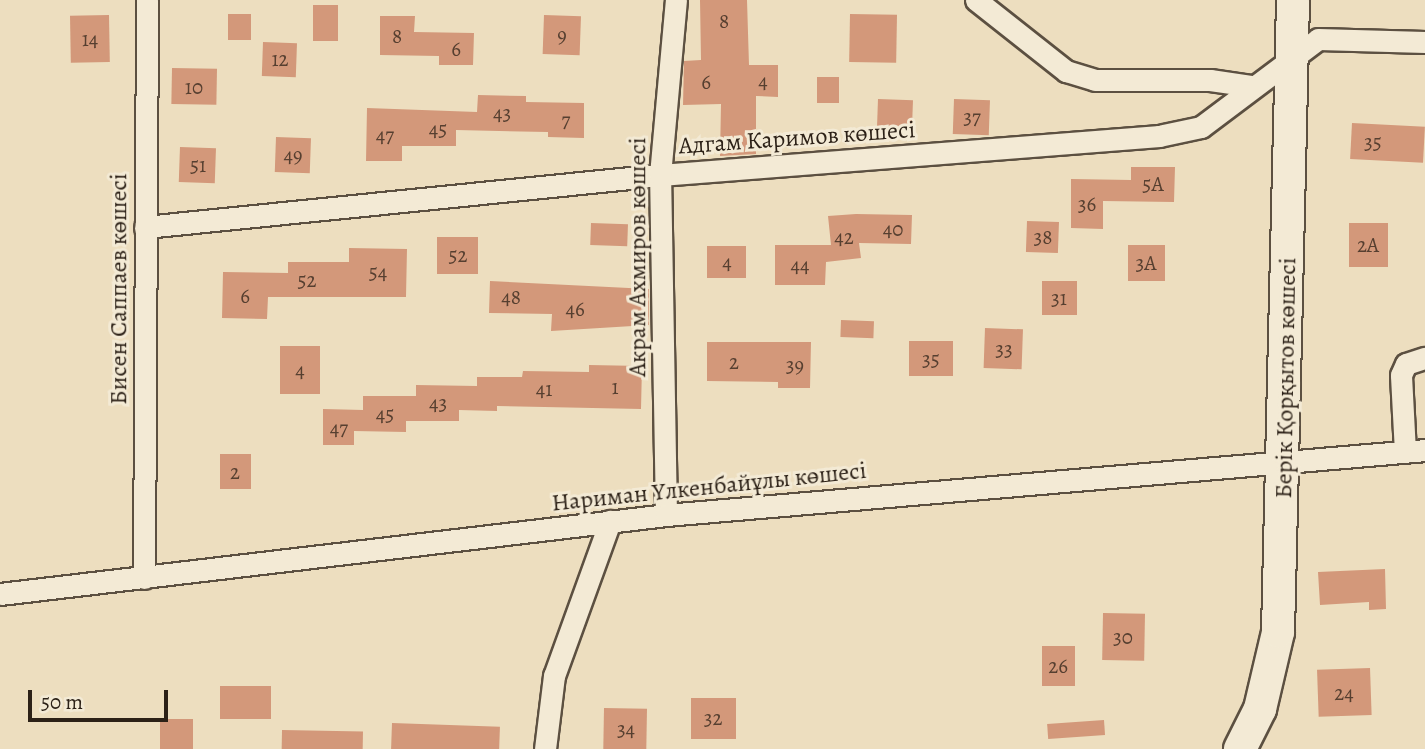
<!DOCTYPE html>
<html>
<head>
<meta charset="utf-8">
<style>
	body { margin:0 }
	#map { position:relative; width:1425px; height:749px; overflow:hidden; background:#eddebf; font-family:Alegreya,serif }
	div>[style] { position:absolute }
	.building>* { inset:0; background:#d3987a; transform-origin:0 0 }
	.roads { filter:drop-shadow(2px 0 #5c5041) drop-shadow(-2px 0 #5c5041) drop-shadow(0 2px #5c5041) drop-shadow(0 -2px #5c5041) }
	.street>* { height:21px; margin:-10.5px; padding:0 10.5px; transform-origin:10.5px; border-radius:10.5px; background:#f3ead5 }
	.secondary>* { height:32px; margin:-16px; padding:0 16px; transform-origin:16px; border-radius:16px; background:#f3ead5 }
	span { translate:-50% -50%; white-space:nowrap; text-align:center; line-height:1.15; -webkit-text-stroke:6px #f3ead5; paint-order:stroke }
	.number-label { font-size:21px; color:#563f30 }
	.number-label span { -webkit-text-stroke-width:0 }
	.street-label { font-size:24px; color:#2c2117 }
	.scale { position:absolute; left:28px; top:690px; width:140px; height:32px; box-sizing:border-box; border:4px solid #2c2117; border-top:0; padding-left:9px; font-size:21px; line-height:24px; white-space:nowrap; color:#2c2117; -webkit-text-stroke:5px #f3ead5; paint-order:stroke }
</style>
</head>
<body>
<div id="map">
	<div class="building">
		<i style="clip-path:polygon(700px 0,747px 0,749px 65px,778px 65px,778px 97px,756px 96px,756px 154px,720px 156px,721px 104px,683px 105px,684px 61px,701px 60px)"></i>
		<i style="left:313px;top:5px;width:25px;height:36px"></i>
		<i style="left:228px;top:14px;width:23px;height:26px"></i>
		<i style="left:850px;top:14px;width:47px;height:48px;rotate:1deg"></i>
		<i style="left:109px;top:15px;width:47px;height:39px;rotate:89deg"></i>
		<i style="left:544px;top:15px;width:37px;height:39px;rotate:2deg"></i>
		<i style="clip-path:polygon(380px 16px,415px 16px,414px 32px,474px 33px,473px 65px,439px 65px,439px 56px,380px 55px)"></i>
		<i style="left:263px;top:42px;width:34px;height:34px;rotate:2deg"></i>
		<i style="left:172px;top:68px;width:45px;height:36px;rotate:1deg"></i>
		<i style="left:817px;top:77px;width:22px;height:26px"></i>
		<i style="clip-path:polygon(478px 95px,526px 96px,526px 102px,584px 103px,584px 138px,548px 137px,548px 132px,456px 130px,456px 146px,402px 146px,402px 161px,366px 161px,367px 108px,477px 112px)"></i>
		<i style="left:878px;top:99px;width:35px;height:35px;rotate:2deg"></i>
		<i style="left:954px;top:99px;width:36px;height:35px;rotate:2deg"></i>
		<i style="left:1352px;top:123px;width:73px;height:36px;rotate:3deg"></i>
		<i style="left:276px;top:137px;width:35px;height:35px;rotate:2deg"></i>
		<i style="left:180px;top:147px;width:36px;height:35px;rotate:2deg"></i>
		<i style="clip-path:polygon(1131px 167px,1175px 167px,1174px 202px,1103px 201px,1103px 229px,1071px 228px,1071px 179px,1131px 180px)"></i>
		<i style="clip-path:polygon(856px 214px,912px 215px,911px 244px,859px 243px,861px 258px,826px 262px,825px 285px,775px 285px,775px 245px,831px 245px,828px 216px)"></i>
		<i style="left:1027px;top:221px;width:32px;height:31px;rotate:2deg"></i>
		<i style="left:591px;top:223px;width:37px;height:22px;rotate:2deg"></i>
		<i style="left:1349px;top:223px;width:39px;height:44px"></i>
		<i style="left:437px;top:237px;width:41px;height:37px"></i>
		<i style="left:1128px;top:245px;width:37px;height:36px"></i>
		<i style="left:707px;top:246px;width:39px;height:32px"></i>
		<i style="clip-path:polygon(349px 248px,407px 249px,406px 297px,268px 297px,267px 319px,222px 318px,223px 272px,288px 273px,288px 262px,349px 262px)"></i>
		<i style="clip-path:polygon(490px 281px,649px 289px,649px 325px,551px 331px,552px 314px,489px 313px)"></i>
		<i style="left:1042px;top:281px;width:35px;height:34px"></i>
		<i style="left:841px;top:320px;width:33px;height:17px;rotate:2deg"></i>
		<i style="left:985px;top:328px;width:38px;height:40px;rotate:2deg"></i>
		<i style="left:909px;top:341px;width:44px;height:35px"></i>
		<i style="clip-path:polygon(707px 342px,811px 342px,810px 388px,778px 388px,778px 382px,707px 381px)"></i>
		<i style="left:280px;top:346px;width:40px;height:48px"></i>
		<i style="clip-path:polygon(589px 365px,642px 366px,641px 409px,497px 406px,497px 411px,459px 410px,459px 421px,406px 421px,406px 432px,354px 431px,354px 445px,323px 445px,323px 409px,363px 410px,363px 396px,416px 396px,416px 385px,477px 386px,477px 377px,522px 377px,523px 371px,589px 372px)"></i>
		<i style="left:220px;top:454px;width:31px;height:35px"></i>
		<i style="clip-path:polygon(1385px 569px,1386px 609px,1369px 610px,1369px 602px,1320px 605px,1318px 572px)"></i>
		<i style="left:1103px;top:613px;width:42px;height:47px;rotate:1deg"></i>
		<i style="left:1042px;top:646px;width:33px;height:40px"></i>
		<i style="left:1370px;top:668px;width:47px;height:53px;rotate:88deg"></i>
		<i style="left:271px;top:686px;width:33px;height:51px;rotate:90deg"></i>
		<i style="left:691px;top:698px;width:45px;height:41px"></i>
		<i style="left:604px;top:708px;width:43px;height:41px;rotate:1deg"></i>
		<i style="left:160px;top:719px;width:33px;height:30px"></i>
		<i style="left:1104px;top:720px;width:15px;height:57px;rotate:86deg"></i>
		<i style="left:392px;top:723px;width:108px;height:26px;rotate:2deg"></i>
		<i style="left:282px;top:730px;width:81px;height:19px;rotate:1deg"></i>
	</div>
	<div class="roads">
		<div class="street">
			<i style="left:976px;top:0;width:115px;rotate:38.3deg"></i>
			<i style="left:1066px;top:71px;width:30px;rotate:17deg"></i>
			<i style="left:1095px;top:80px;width:115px"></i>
			<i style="left:1210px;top:80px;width:41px;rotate:8.3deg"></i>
			<i style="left:145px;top:227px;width:518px;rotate:-5.77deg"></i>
			<i style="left:660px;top:175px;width:501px;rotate:-4.47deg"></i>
			<i style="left:1159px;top:136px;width:43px;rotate:-12.1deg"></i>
			<i style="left:1201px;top:127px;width:146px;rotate:-36.9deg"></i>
			<i style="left:1318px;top:39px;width:107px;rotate:1.6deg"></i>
			<i style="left:1405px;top:452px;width:77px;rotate:-93deg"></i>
			<i style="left:1401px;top:375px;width:12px;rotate:-66deg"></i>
			<i style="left:1406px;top:364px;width:20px;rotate:-18deg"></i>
			<i style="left:666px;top:515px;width:340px;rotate:-91deg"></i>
			<i style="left:660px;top:175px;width:176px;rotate:-84.8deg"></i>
			<i style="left:144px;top:578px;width:578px;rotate:-89.7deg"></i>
			<i style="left:0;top:594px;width:671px;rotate:-6.76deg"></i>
			<i style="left:666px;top:515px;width:762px;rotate:-4.89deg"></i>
			<i style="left:545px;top:749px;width:74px;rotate:-83deg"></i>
			<i style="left:554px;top:676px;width:165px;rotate:-70.1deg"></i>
		</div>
		<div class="secondary">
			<i style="left:1240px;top:749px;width:45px;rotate:-63.4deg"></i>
			<i style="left:1260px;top:709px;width:79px;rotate:-76.8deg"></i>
			<i style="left:1278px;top:632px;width:632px;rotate:-88.64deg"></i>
		</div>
	</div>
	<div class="number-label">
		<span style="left:724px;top:21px">8</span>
		<span style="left:562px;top:35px">9</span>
		<span style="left:397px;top:36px">8</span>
		<span style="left:90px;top:39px">14</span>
		<span style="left:456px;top:49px">6</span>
		<span style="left:280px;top:59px">12</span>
		<span style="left:763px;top:81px">4</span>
		<span style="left:706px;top:82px">6</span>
		<span style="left:194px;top:87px">10</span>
		<span style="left:502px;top:113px">43</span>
		<span style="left:972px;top:117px">37</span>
		<span style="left:566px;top:120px">7</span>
		<span style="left:438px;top:129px">45</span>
		<span style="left:385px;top:135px">47</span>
		<span style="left:1373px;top:142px">35</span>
		<span style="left:293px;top:155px">49</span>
		<span style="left:198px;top:165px">51</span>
		<span style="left:1153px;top:184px">5А</span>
		<span style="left:1087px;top:204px">36</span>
		<span style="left:893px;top:229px">40</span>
		<span style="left:844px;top:237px">42</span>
		<span style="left:1043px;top:237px">38</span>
		<span style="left:1368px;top:245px">2А</span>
		<span style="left:458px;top:255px">52</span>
		<span style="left:727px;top:262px">4</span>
		<span style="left:1146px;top:263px">3А</span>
		<span style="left:800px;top:265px">44</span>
		<span style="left:378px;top:272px">54</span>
		<span style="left:307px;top:280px">52</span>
		<span style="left:245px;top:296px">6</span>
		<span style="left:511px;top:297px">48</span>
		<span style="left:1059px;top:298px">31</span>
		<span style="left:575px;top:309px">46</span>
		<span style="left:1004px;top:349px">33</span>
		<span style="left:931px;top:359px">35</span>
		<span style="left:734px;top:362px">2</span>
		<span style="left:795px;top:365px">39</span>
		<span style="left:300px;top:370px">4</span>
		<span style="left:615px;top:387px">1</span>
		<span style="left:544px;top:389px">41</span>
		<span style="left:438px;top:403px">43</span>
		<span style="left:385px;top:414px">45</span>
		<span style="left:339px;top:428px">47</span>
		<span style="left:235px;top:472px">2</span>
		<span style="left:1123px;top:637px">30</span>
		<span style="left:1058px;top:666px">26</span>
		<span style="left:1344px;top:693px">24</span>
		<span style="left:713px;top:718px">32</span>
		<span style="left:626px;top:729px">34</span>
	</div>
	<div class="street-label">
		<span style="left:797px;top:138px;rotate:-4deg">Адгам Каримов көшесі</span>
		<span style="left:638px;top:257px;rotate:-90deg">Акрам Ахмиров көшесі</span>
		<span style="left:119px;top:289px;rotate:-90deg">Бисен Саппаев көшесі</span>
		<span style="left:1286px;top:378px;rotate:-89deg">Берік Қорқытов көшесі</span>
		<span style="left:709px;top:487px;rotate:-6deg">Нариман Үлкенбайұлы көшесі</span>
	</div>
	<div class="scale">50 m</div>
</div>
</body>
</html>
